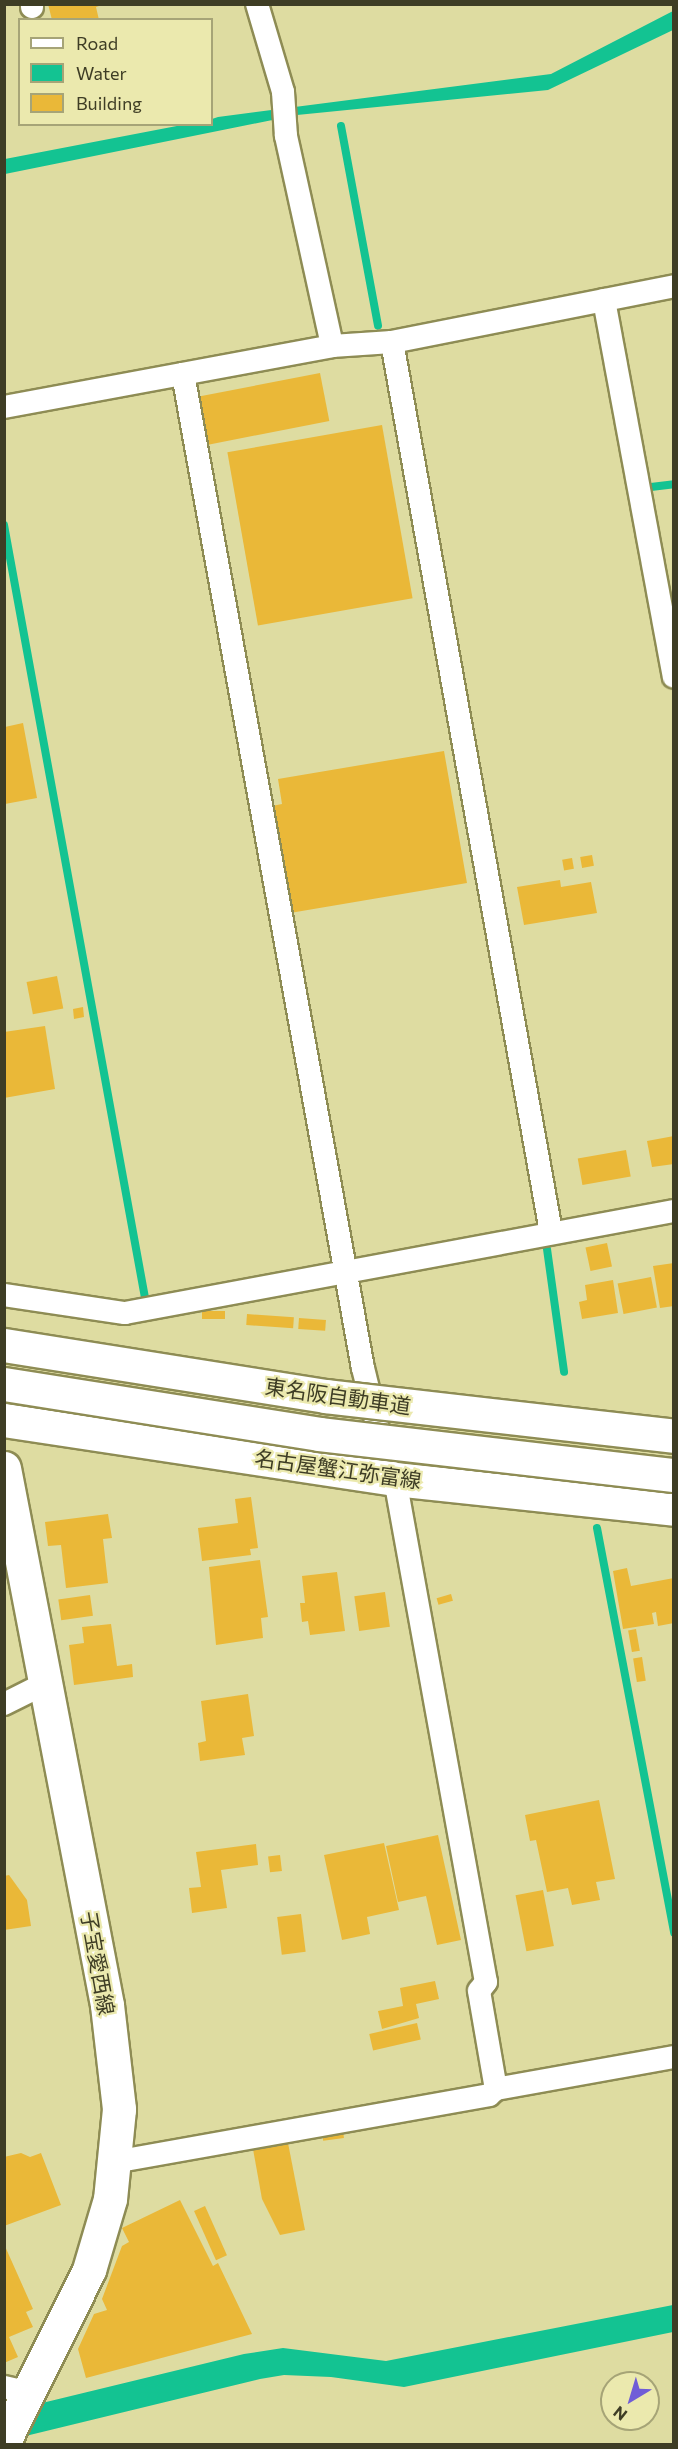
<!DOCTYPE html>
<html>
<head>
<meta charset="utf-8">
<style>
	body { margin:0 }
	#map { position:relative; width:678px; height:2449px; overflow:hidden; background:#dedca1; font-family:Commissioner,"Noto Sans JP",sans-serif }
	div>[style] { position:absolute }
	.water>* { inset:0; background:#13c392 }
	.stream>* { height:8px; margin:-4px; padding:0 4px; transform-origin:4px; border-radius:4px; background:#13c392 }
	.building>* { inset:0; background:#eab838; transform-origin:0 0 }
	.roads { filter:drop-shadow(2px 0 #8e8c54) drop-shadow(-2px 0 #8e8c54) drop-shadow(0 2px #8e8c54) drop-shadow(0 -2px #8e8c54) }
	.street>* { height:22px; margin:-11px; padding:0 11px; transform-origin:11px; border-radius:11px; background:#fff }
	.secondary>* { height:33px; margin:-16.5px; padding:0 16.5px; transform-origin:16.5px; border-radius:16.5px; background:#fff }
	.primary>* { height:33px; margin:-16.5px; padding:0 16.5px; transform-origin:16.5px; border-radius:16.5px; background:#fff }
	.bridges { filter:drop-shadow(2px 0 #8e8c54) drop-shadow(-2px 0 #8e8c54) drop-shadow(0 2px #8e8c54) drop-shadow(0 -2px #8e8c54) }
	.highway-bridge>* { height:33px; margin:-16.5px; padding:0 16.5px; transform-origin:16.5px; border-radius:16.5px; background:#fff }
	span { translate:-50% -50%; white-space:nowrap; text-align:center; line-height:1.15; -webkit-text-stroke:4.5px #ebe9ae; paint-order:stroke }
	.street-label { font-size:21px; color:#3e3d25 }
	.frame { position:absolute; inset:0; border:6px solid #3e3d25; pointer-events:none }
	.legend { position:absolute; left:18px; top:18px; width:195px; height:108px; box-sizing:border-box; background:#ebe9ae; border:2px solid #a6a477; margin:0; padding:8px 10px; list-style:none; font-size:18px; color:#3e3d25 }
	.legend li { display:flex; align-items:center; gap:12px; height:30px }
	.legend b { width:30px; border:2px solid #a6a477 }
	.north { position:absolute; left:600px; top:2371px; width:60px; height:60px; box-sizing:border-box; background:#ebe9ae; border:2px solid #a6a477; border-radius:50%; rotate:218deg; font-size:16px; font-weight:700; line-height:24px; text-align:center; color:#3e3d25 }
	.north::after { content:''; display:block; margin:auto; width:21px; height:27px; background:#705dd7; clip-path:polygon(50% 0,100% 100%,50% 72%,0 100%) }
</style>
</head>
<body>
<div id="map">
	<div class="water">
		<i style="clip-path:polygon(673px 11px,673px 30px,548px 90px,297px 115px,5px 174px,5px 159px,182px 125px,212px 124px,212px 119px,218px 117px,551px 74px)"></i>
		<i style="clip-path:polygon(673px 2305px,673px 2332px,404px 2387px,331px 2377px,284px 2375px,260px 2379px,5px 2441px,5px 2412px,244px 2354px,283px 2348px,386px 2361px)"></i>
	</div>
	<div class="stream">
		<i style="left:341px;top:126px;width:203px;rotate:79.5deg"></i>
		<i style="left:651px;top:487px;width:23px;rotate:-7deg"></i>
		<i style="left:4px;top:525px;width:786px;rotate:79.66deg"></i>
		<i style="left:547px;top:1249px;width:124px;rotate:82.1deg"></i>
		<i style="left:597px;top:1528px;width:412px;rotate:79.2deg"></i>
	</div>
	<div class="building">
		<i style="clip-path:polygon(48px 4px,102px 4px,102px 5px,96px 7px,99px 20px,52px 20px)"></i>
		<i style="left:320px;top:373px;width:49px;height:126px;rotate:79deg"></i>
		<i style="left:382px;top:425px;width:176px;height:157px;rotate:80deg"></i>
		<i style="clip-path:polygon(23px 723px,37px 798px,5px 804px,5px 727px)"></i>
		<i style="clip-path:polygon(444px 751px,467px 883px,290px 913px,272px 806px,282px 804px,278px 779px)"></i>
		<i style="left:592px;top:855px;width:11px;height:12px;rotate:80deg"></i>
		<i style="left:572px;top:858px;width:11px;height:10px;rotate:80deg"></i>
		<i style="clip-path:polygon(560px 880px,561px 887px,591px 882px,597px 913px,524px 925px,517px 887px)"></i>
		<i style="left:57px;top:976px;width:33px;height:31px;rotate:79deg"></i>
		<i style="clip-path:polygon(83px 1007px,84px 1017px,74px 1019px,73px 1009px)"></i>
		<i style="clip-path:polygon(45px 1026px,55px 1089px,4px 1098px,4px 1032px)"></i>
		<i style="clip-path:polygon(674px 1136px,674px 1164px,652px 1167px,647px 1141px)"></i>
		<i style="left:626px;top:1150px;width:27px;height:49px;rotate:80deg"></i>
		<i style="left:607px;top:1243px;width:24px;height:22px;rotate:78deg"></i>
		<i style="clip-path:polygon(674px 1263px,674px 1306px,660px 1308px,653px 1266px)"></i>
		<i style="left:651px;top:1277px;width:31px;height:34px;rotate:79deg"></i>
		<i style="clip-path:polygon(613px 1280px,618px 1313px,582px 1319px,579px 1302px,587px 1300px,585px 1285px)"></i>
		<i style="left:225px;top:1311px;width:8px;height:23px;rotate:90deg"></i>
		<i style="left:247px;top:1314px;width:47px;height:11px;rotate:4deg"></i>
		<i style="left:299px;top:1318px;width:27px;height:11px;rotate:4deg"></i>
		<i style="clip-path:polygon(251px 1497px,258px 1548px,250px 1549px,251px 1555px,202px 1561px,198px 1528px,238px 1523px,235px 1499px)"></i>
		<i style="clip-path:polygon(108px 1514px,112px 1538px,103px 1539px,108px 1583px,66px 1588px,61px 1545px,48px 1546px,45px 1522px)"></i>
		<i style="clip-path:polygon(260px 1560px,268px 1617px,261px 1618px,263px 1638px,216px 1645px,209px 1567px)"></i>
		<i style="clip-path:polygon(627px 1568px,631px 1586px,674px 1578px,674px 1623px,658px 1626px,656px 1612px,652px 1613px,654px 1624px,623px 1629px,613px 1571px)"></i>
		<i style="clip-path:polygon(337px 1572px,345px 1631px,310px 1635px,308px 1621px,302px 1622px,300px 1603px,305px 1603px,302px 1576px)"></i>
		<i style="left:385px;top:1592px;width:35px;height:31px;rotate:82deg"></i>
		<i style="left:451px;top:1594px;width:7px;height:15px;rotate:74deg"></i>
		<i style="left:90px;top:1595px;width:21px;height:32px;rotate:82deg"></i>
		<i style="clip-path:polygon(111px 1624px,117px 1666px,132px 1664px,133px 1677px,74px 1685px,69px 1645px,84px 1643px,82px 1627px)"></i>
		<i style="left:636px;top:1629px;width:22px;height:8px;rotate:80deg"></i>
		<i style="left:642px;top:1657px;width:24px;height:9px;rotate:81deg"></i>
		<i style="clip-path:polygon(248px 1694px,254px 1736px,242px 1738px,245px 1755px,200px 1761px,198px 1743px,206px 1741px,201px 1701px)"></i>
		<i style="clip-path:polygon(599px 1800px,615px 1879px,596px 1882px,600px 1900px,572px 1905px,568px 1888px,547px 1892px,536px 1840px,530px 1841px,525px 1815px)"></i>
		<i style="clip-path:polygon(438px 1835px,461px 1940px,437px 1945px,426px 1896px,398px 1902px,386px 1846px)"></i>
		<i style="clip-path:polygon(384px 1843px,399px 1910px,367px 1917px,370px 1934px,342px 1940px,324px 1855px)"></i>
		<i style="clip-path:polygon(256px 1844px,258px 1865px,221px 1870px,227px 1908px,192px 1913px,189px 1888px,201px 1887px,196px 1852px)"></i>
		<i style="left:280px;top:1855px;width:16px;height:12px;rotate:83deg"></i>
		<i style="clip-path:polygon(9px 1875px,27px 1900px,31px 1926px,4px 1930px,4px 1876px)"></i>
		<i style="left:543px;top:1890px;width:57px;height:28px;rotate:79deg"></i>
		<i style="left:301px;top:1914px;width:38px;height:24px;rotate:83deg"></i>
		<i style="clip-path:polygon(435px 1981px,439px 1999px,416px 2004px,419px 2018px,382px 2029px,378px 2011px,403px 2006px,400px 1988px)"></i>
		<i style="left:417px;top:2023px;width:17px;height:49px;rotate:77deg"></i>
		<i style="left:343px;top:2131px;width:7px;height:21px;rotate:82deg"></i>
		<i style="clip-path:polygon(288px 2143px,305px 2230px,280px 2235px,262px 2199px,253px 2149px)"></i>
		<i style="clip-path:polygon(21px 2153px,30px 2157px,41px 2153px,61px 2205px,4px 2226px,4px 2157px)"></i>
		<i style="clip-path:polygon(180px 2200px,213px 2266px,218px 2263px,252px 2334px,86px 2378px,78px 2349px,94px 2314px,107px 2310px,102px 2299px,122px 2246px,129px 2242px,122px 2228px)"></i>
		<i style="left:205px;top:2206px;width:54px;height:12px;rotate:66deg"></i>
		<i style="clip-path:polygon(4px 2244px,33px 2309px,26px 2312px,33px 2327px,9px 2337px,18px 2357px,4px 2363px)"></i>
	</div>
	<div class="roads">
		<div class="street">
			<i style="left:32px;top:4px;width:3px;rotate:90deg"></i>
			<i style="left:257px;top:4px;width:92px;rotate:73.5deg"></i>
			<i style="left:283px;top:92px;width:44px;rotate:86.1deg"></i>
			<i style="left:286px;top:136px;width:215px;rotate:77.6deg"></i>
			<i style="left:604px;top:300px;width:383px;rotate:79.5deg"></i>
			<i style="left:392px;top:342px;width:904px;rotate:79.87deg"></i>
			<i style="left:183px;top:374px;width:1010px;rotate:79.74deg"></i>
			<i style="left:363px;top:1368px;width:113px;rotate:76.2deg"></i>
			<i style="left:4px;top:407px;width:334px;rotate:-10.5deg"></i>
			<i style="left:332px;top:346px;width:60px;rotate:-3.8deg"></i>
			<i style="left:392px;top:342px;width:288px;rotate:-11.2deg"></i>
			<i style="left:4px;top:1295px;width:122px;rotate:8.5deg"></i>
			<i style="left:125px;top:1313px;width:558px;rotate:-10.53deg"></i>
			<i style="left:395px;top:1479px;width:511px;rotate:79.75deg"></i>
			<i style="left:486px;top:1982px;width:11px;rotate:128deg"></i>
			<i style="left:479px;top:1991px;width:99px;rotate:80.2deg"></i>
			<i style="left:4px;top:1704px;width:45px;rotate:-26.6deg"></i>
			<i style="left:114px;top:2162px;width:381px;rotate:-10.1deg"></i>
			<i style="left:489px;top:2095px;width:9px;rotate:-41deg"></i>
			<i style="left:496px;top:2089px;width:181px;rotate:-10.2deg"></i>
			<i style="left:4px;top:2387px;width:27px;rotate:13deg"></i>
		</div>
		<div class="secondary">
			<i style="left:4px;top:1468px;width:547px;rotate:79.14deg"></i>
			<i style="left:107px;top:2005px;width:105px;rotate:83.4deg"></i>
			<i style="left:119px;top:2109px;width:90px;rotate:95.7deg"></i>
			<i style="left:110px;top:2199px;width:74px;rotate:106.5deg"></i>
			<i style="left:89px;top:2270px;width:191px;rotate:116.4deg"></i>
		</div>
		<div class="primary">
			<i style="left:4px;top:1420px;width:395px;rotate:8.6deg"></i>
			<i style="left:395px;top:1479px;width:281px;rotate:6.1deg"></i>
		</div>
	</div>
	<div class="bridges">
		<div class="highway-bridge">
			<i style="left:4px;top:1345px;width:325px;rotate:9deg"></i>
			<i style="left:325px;top:1396px;width:351px;rotate:6.5deg"></i>
			<i style="left:4px;top:1384px;width:319px;rotate:9deg"></i>
			<i style="left:319px;top:1434px;width:357px;rotate:6.6deg"></i>
		</div>
	</div>
	<div class="street-label">
		<span style="left:338px;top:1396px;rotate:8deg">東名阪自動車道</span>
		<span style="left:338px;top:1469px;rotate:8deg">名古屋蟹江弥富線</span>
		<span style="left:98px;top:1963px;rotate:80deg">子宝愛西線</span>
	</div>
	<div class="frame"></div>
	<ul class="legend">
	<li><b style="height:8px;background:#fff"></b>Road</li>
	<li><b style="height:16px;background:#13c392"></b>Water</li>
	<li><b style="height:16px;background:#eab838"></b>Building</li>
	</ul>
	<div class="north">N</div>
</div>
</body>
</html>
